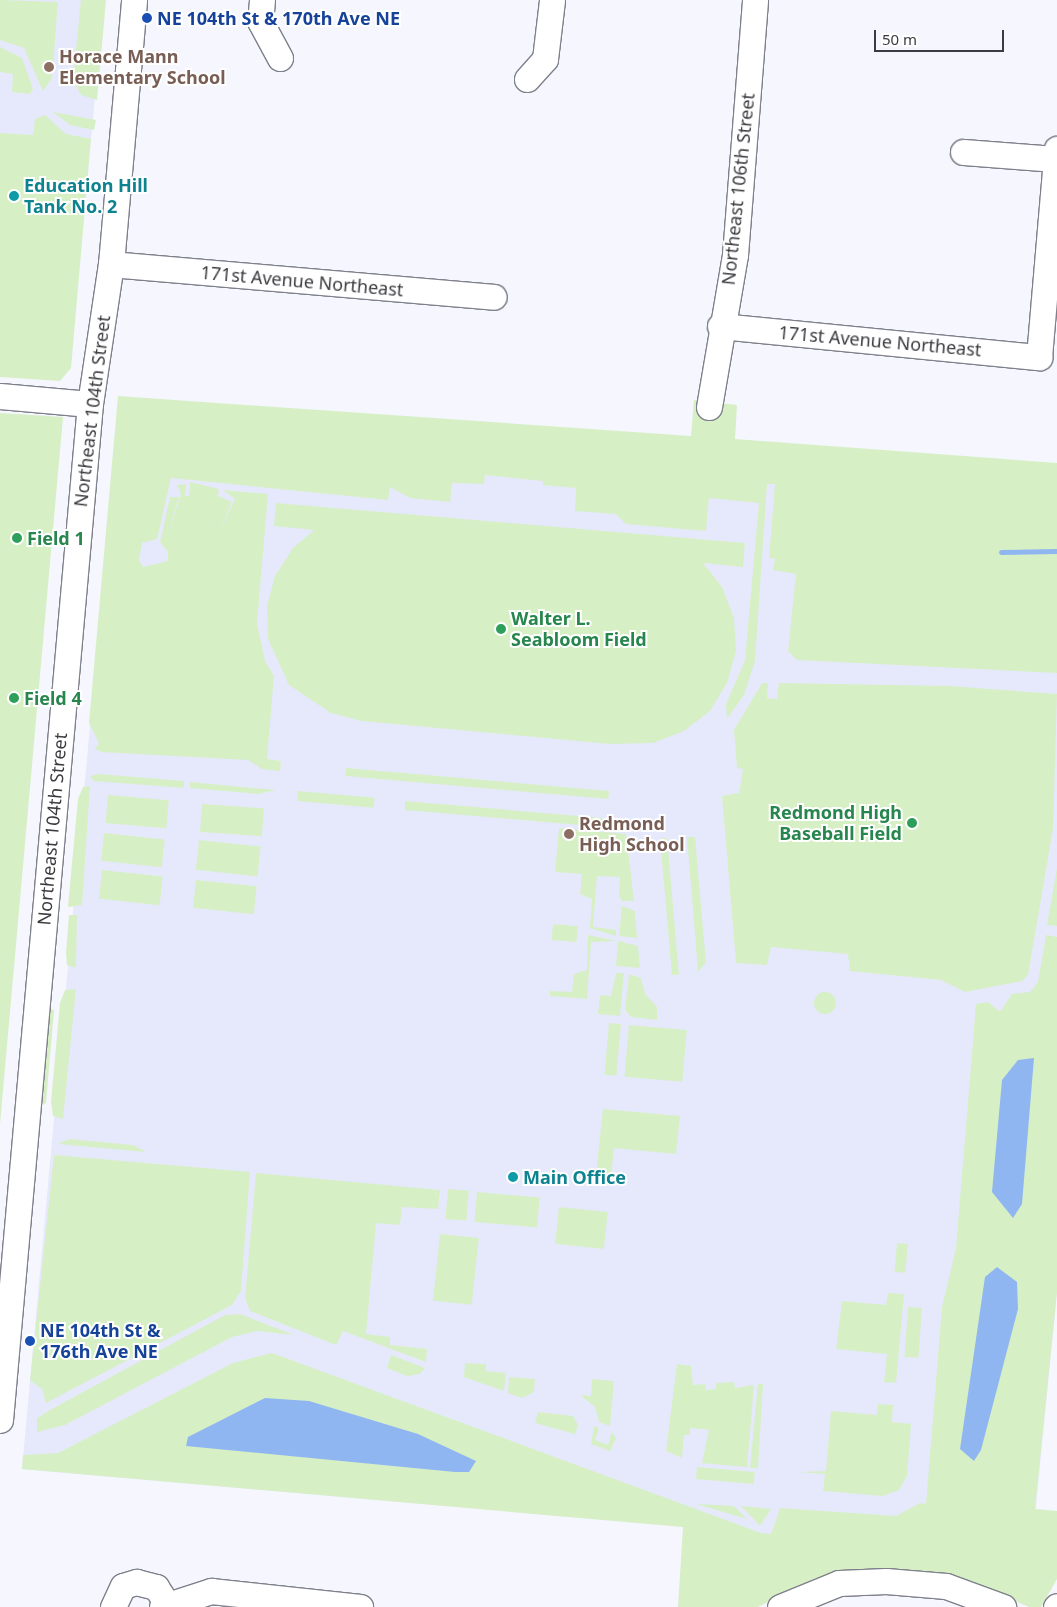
<!DOCTYPE html>
<html>
<head>
<meta charset="utf-8">
<style>
	body { margin:0 }
	#map { position:relative; width:1057px; height:1607px; overflow:hidden; background:#f5f6fe; font-family:"Noto Sans",sans-serif }
	div>[style] { position:absolute }
	.built>* { inset:0; background:#e6e9fc }
	.green>* { inset:0; background:#d7efc5; transform-origin:0 0 }
	.round { border-radius:50% }
	.water>* { inset:0; background:#90b6f2 }
	.stream>* { height:5px; margin:-2.5px; padding:0 2.5px; transform-origin:2.5px; border-radius:2.5px; background:#90b6f2 }
	.roads { filter:drop-shadow(1px 0 #7e808b) drop-shadow(-1px 0 #7e808b) drop-shadow(0 1px #7e808b) drop-shadow(0 -1px #7e808b) }
	.minor>* { height:25px; margin:-12.5px; padding:0 12.5px; transform-origin:12.5px; border-radius:12.5px; background:#fff }
	.dots>* { width:14px; height:14px; translate:-50% -50%; box-sizing:border-box; border:2px solid #fff; border-radius:50% }
	span { translate:-50% -50%; white-space:nowrap; text-align:center; line-height:1.15; -webkit-text-stroke:4px #fff; paint-order:stroke }
	.transit-label { font-size:18px; color:#164399; font-weight:700 }
	.left { translate:0 -50%; text-align:left }
	.education-label { font-size:18px; color:#785e54; font-weight:700 }
	.culture-label { font-size:18px; color:#0d838f; font-weight:700 }
	.street-label { font-size:18px; color:#3b3b40 }
	.leisure-label { font-size:18px; color:#27864d; font-weight:700 }
	.right { translate:-100% -50%; text-align:right }
	.scale { position:absolute; left:874px; top:30px; width:130px; height:22px; box-sizing:border-box; border:2px solid #3b3b40; border-top:0; padding-left:6px; font-size:15px; line-height:18px; white-space:nowrap; color:#3b3b40; -webkit-text-stroke:4px #fff; paint-order:stroke }
</style>
</head>
<body>
<div id="map">
	<div class="built">
		<i style="clip-path:polygon(0 0,104px 0,91px 139px,0 133px)"></i>
		<i style="clip-path:polygon(117px 431px,1057px 507px,1057px 1292px,1031px 1557px,22px 1469px)"></i>
	</div>
	<div class="green">
		<i style="clip-path:polygon(0 0,58px 2px,52px 78px,43px 91px,24px 48px,0 40px)"></i>
		<i style="clip-path:polygon(81px 0,106px 0,97px 100px,81px 95px,73px 80px)"></i>
		<i style="clip-path:polygon(0 47px,22px 58px,33px 89px,30px 94px,12px 92px,13px 74px,0 72px)"></i>
		<i style="clip-path:polygon(53px 112px,96px 120px,94px 130px,70px 125px)"></i>
		<i style="clip-path:polygon(45px 115px,66px 134px,91px 139px,71px 368px,60px 381px,0 377px,0 133px,33px 135px,35px 119px)"></i>
		<i style="clip-path:polygon(118px 396px,691px 436px,694px 400px,737px 405px,735px 439px,1057px 463px,1057px 673px,797px 660px,788px 651px,796px 574px,773px 570px,775px 559px,769px 558px,775px 484px,767px 484px,755px 661px,744px 695px,727px 719px,726px 704px,745px 660px,759px 503px,709px 498px,706px 531px,626px 524px,616px 514px,575px 511px,576px 488px,543px 485px,543px 481px,485px 475px,484px 484px,452px 483px,450px 502px,410px 498px,390px 487px,388px 500px,171px 478px,157px 539px,142px 543px,139px 560px,143px 567px,168px 561px,168px 552px,160px 542px,170px 497px,179px 497px,167px 538px,181px 494px,177px 485px,186px 484px,185px 496px,189px 496px,190px 482px,219px 489px,218px 496px,232px 502px,221px 530px,235px 499px,223px 490px,268px 494px,257px 623px,265px 661px,274px 676px,267px 759px,281px 761px,280px 771px,262px 769px,248px 760px,102px 752px,95px 749px,99px 743px,89px 723px)"></i>
		<i style="clip-path:polygon(0 413px,63px 417px,0 1124px)"></i>
		<i style="clip-path:polygon(276px 503px,745px 543px,743px 567px,703px 563px,722px 587px,734px 618px,736px 651px,727px 683px,710px 711px,684px 731px,653px 743px,610px 744px,362px 721px,331px 713px,289px 685px,268px 639px,267px 606px,275px 576px,293px 548px,314px 530px,274px 526px)"></i>
		<i style="clip-path:polygon(762px 683px,768px 683px,767px 698px,777px 699px,779px 683px,949px 686px,1057px 694px,1053px 829px,1028px 975px,1022px 981px,965px 992px,941px 980px,850px 971px,848px 954px,771px 947px,767px 965px,736px 963px,722px 796px,739px 793px,743px 769px,737px 768px,734px 730px)"></i>
		<i style="left:346px;top:768px;width:264px;height:8px;rotate:5deg"></i>
		<i style="clip-path:polygon(99px 774px,184px 781px,184px 788px,94px 781px,90px 776px)"></i>
		<i style="clip-path:polygon(190px 782px,276px 790px,258px 794px,190px 788px)"></i>
		<i style="clip-path:polygon(90px 786px,82px 905px,68px 907px,78px 799px,83px 787px)"></i>
		<i style="left:298px;top:791px;width:77px;height:10px;rotate:5deg"></i>
		<i style="left:108px;top:795px;width:61px;height:28px;rotate:5deg"></i>
		<i style="clip-path:polygon(405px 801px,602px 818px,604px 822px,603px 827px,405px 810px)"></i>
		<i style="left:202px;top:804px;width:62px;height:28px;rotate:4deg"></i>
		<i style="clip-path:polygon(559px 828px,626px 834px,634px 901px,622px 901px,619px 896px,620px 877px,597px 876px,593px 927px,616px 930px,616px 936px,590px 928px,592px 899px,580px 894px,582px 874px,555px 872px)"></i>
		<i style="left:104px;top:833px;width:61px;height:28px;rotate:6deg"></i>
		<i style="clip-path:polygon(687px 837px,695px 837px,705px 952px,706px 962px,698px 972px)"></i>
		<i style="left:667px;top:838px;width:137px;height:7px;rotate:85deg"></i>
		<i style="left:199px;top:840px;width:62px;height:30px;rotate:6deg"></i>
		<i style="clip-path:polygon(1057px 868px,1057px 926px,1047px 925px)"></i>
		<i style="left:102px;top:870px;width:61px;height:29px;rotate:6deg"></i>
		<i style="left:196px;top:880px;width:61px;height:28px;rotate:6deg"></i>
		<i style="clip-path:polygon(622px 906px,635px 911px,637px 938px,619px 936px)"></i>
		<i style="clip-path:polygon(69px 915px,77px 915px,76px 968px,67px 965px,66px 953px)"></i>
		<i style="left:553px;top:924px;width:25px;height:16px;rotate:5deg"></i>
		<i style="clip-path:polygon(588px 935px,616px 941px,591px 942px,587px 999px,550px 996px,550px 991px,572px 992px,574px 974px,587px 970px)"></i>
		<i style="clip-path:polygon(1046px 935px,1057px 937px,1057px 1292px,1035px 1509px,1057px 1511px,1057px 1579px,1041px 1607px,1029px 1607px,961px 1578px,880px 1569px,815px 1578px,758px 1607px,678px 1607px,683px 1527px,22px 1469px,23px 1455px,58px 1453px,233px 1363px,272px 1353px,761px 1533px,771px 1534px,780px 1508px,896px 1516px,920px 1503px,926px 1504px,942px 1307px,956px 1248px,976px 1004px,988px 1002px,1000px 1012px,1012px 994px,1030px 992px,1038px 982px)"></i>
		<i style="clip-path:polygon(618px 941px,638px 946px,640px 968px,616px 966px)"></i>
		<i style="clip-path:polygon(616px 973px,624px 973px,620px 1016px,598px 1014px,600px 995px,611px 996px)"></i>
		<i style="clip-path:polygon(629px 974px,641px 978px,645px 994px,657px 1007px,657px 1020px,631px 1017px,625px 1010px)"></i>
		<i style="clip-path:polygon(76px 989px,63px 1119px,53px 1116px,51px 1102px,60px 1003px,65px 990px)"></i>
		<i class="round" style="left:814px;top:992px;width:22px;height:22px"></i>
		<i style="clip-path:polygon(49px 1009px,54px 1010px,46px 1103px,42px 1105px)"></i>
		<i style="left:609px;top:1023px;width:12px;height:52px;rotate:5deg"></i>
		<i style="left:629px;top:1025px;width:58px;height:52px;rotate:5deg"></i>
		<i style="clip-path:polygon(603px 1109px,680px 1116px,676px 1154px,614px 1148px,610px 1185px,595px 1184px)"></i>
		<i style="clip-path:polygon(69px 1139px,133px 1145px,146px 1152px,58px 1144px)"></i>
		<i style="clip-path:polygon(54px 1155px,250px 1172px,241px 1291px,232px 1305px,46px 1403px,42px 1389px,30px 1380px)"></i>
		<i style="clip-path:polygon(256px 1173px,440px 1190px,438px 1209px,402px 1207px,400px 1225px,376px 1223px,366px 1334px,390px 1337px,390px 1345px,427px 1349px,426px 1362px,343px 1331px,336px 1345px,250px 1311px,245px 1298px)"></i>
		<i style="left:448px;top:1189px;width:21px;height:30px;rotate:5deg"></i>
		<i style="left:477px;top:1192px;width:63px;height:30px;rotate:5deg"></i>
		<i style="left:559px;top:1207px;width:49px;height:37px;rotate:6deg"></i>
		<i style="left:440px;top:1234px;width:39px;height:67px;rotate:6deg"></i>
		<i style="left:897px;top:1243px;width:11px;height:29px;rotate:5deg"></i>
		<i style="clip-path:polygon(888px 1293px,904px 1294px,896px 1383px,884px 1382px,887px 1354px,836px 1349px,842px 1301px,886px 1305px)"></i>
		<i style="left:908px;top:1307px;width:14px;height:50px;rotate:4deg"></i>
		<i style="clip-path:polygon(240px 1314px,294px 1335px,257px 1331px,232px 1337px,65px 1425px,37px 1432px,37px 1418px,50px 1410px,225px 1315px)"></i>
		<i style="clip-path:polygon(391px 1355px,425px 1368px,420px 1374px,407px 1376px,387px 1368px)"></i>
		<i style="clip-path:polygon(465px 1363px,486px 1364px,486px 1371px,506px 1373px,504px 1391px,464px 1377px)"></i>
		<i style="clip-path:polygon(677px 1364px,691px 1366px,693px 1385px,705px 1384px,706px 1390px,716px 1389px,716px 1383px,734px 1382px,735px 1388px,754px 1385px,747px 1467px,702px 1463px,709px 1430px,690px 1428px,690px 1435px,684px 1435px,682px 1458px,666px 1451px)"></i>
		<i style="clip-path:polygon(509px 1377px,535px 1379px,534px 1392px,522px 1398px,508px 1393px)"></i>
		<i style="clip-path:polygon(592px 1379px,614px 1381px,610px 1426px,599px 1422px,595px 1407px,580px 1395px,591px 1396px)"></i>
		<i style="clip-path:polygon(758px 1384px,763px 1384px,758px 1468px,750px 1468px)"></i>
		<i style="clip-path:polygon(878px 1404px,893px 1405px,892px 1422px,911px 1424px,907px 1476px,899px 1490px,883px 1496px,823px 1491px,825px 1474px,799px 1472px,826px 1471px,831px 1411px,877px 1415px)"></i>
		<i style="clip-path:polygon(538px 1412px,573px 1416px,578px 1425px,575px 1434px,535px 1423px)"></i>
		<i style="clip-path:polygon(594px 1426px,599px 1428px,595px 1440px,608px 1445px,612px 1432px,616px 1438px,610px 1451px,591px 1444px)"></i>
		<i style="left:697px;top:1467px;width:58px;height:12px;rotate:5deg"></i>
		<i style="clip-path:polygon(696px 1504px,734px 1506px,747px 1519px)"></i>
		<i style="clip-path:polygon(741px 1506px,771px 1509px,760px 1526px)"></i>
	</div>
	<div class="water">
		<i style="clip-path:polygon(1034px 1058px,1022px 1204px,1013px 1218px,992px 1192px,1002px 1080px,1018px 1060px)"></i>
		<i style="clip-path:polygon(997px 1267px,1017px 1282px,1018px 1309px,981px 1450px,974px 1461px,960px 1449px,985px 1277px)"></i>
		<i style="clip-path:polygon(265px 1398px,309px 1401px,418px 1434px,476px 1461px,469px 1472px,455px 1472px,186px 1446px,188px 1437px)"></i>
	</div>
	<div class="stream">
		<i style="left:1001px;top:552px;width:56px;rotate:-1deg"></i>
	</div>
	<div class="roads">
		<div class="minor">
			<i style="left:262px;top:0;width:21px;rotate:95deg"></i>
			<i style="left:260px;top:21px;width:42px;rotate:61.6deg"></i>
			<i style="left:527px;top:79px;width:27px;rotate:-48deg"></i>
			<i style="left:545px;top:59px;width:59px;rotate:-83.2deg"></i>
			<i style="left:963px;top:152px;width:93px;rotate:4.3deg"></i>
			<i style="left:111px;top:264px;width:384px;rotate:4.9deg"></i>
			<i style="left:720px;top:326px;width:321px;rotate:5.6deg"></i>
			<i style="left:1039px;top:357px;width:209px;rotate:-85.1deg"></i>
			<i style="left:0;top:396px;width:90px;rotate:5.1deg"></i>
			<i style="left:709px;top:407px;width:154px;rotate:-80.3deg"></i>
			<i style="left:735px;top:255px;width:256px;rotate:-85.5deg"></i>
			<i style="left:0;top:1420px;width:1020px;rotate:-84.94deg"></i>
			<i style="left:90px;top:404px;width:142px;rotate:-81.5deg"></i>
			<i style="left:111px;top:264px;width:265px;rotate:-85deg"></i>
			<i style="left:113px;top:1607px;width:23px;rotate:-65deg"></i>
			<i style="left:123px;top:1586px;width:14px;rotate:-17deg"></i>
			<i style="left:136px;top:1582px;width:21px;rotate:14deg"></i>
			<i style="left:156px;top:1587px;width:20px;rotate:57deg"></i>
			<i style="left:162px;top:1607px;width:52px;rotate:-18.1deg"></i>
			<i style="left:211px;top:1591px;width:150px;rotate:6.1deg"></i>
			<i style="left:780px;top:1607px;width:64px;rotate:-22.1deg"></i>
			<i style="left:839px;top:1583px;width:47px;rotate:-2.4deg"></i>
			<i style="left:886px;top:1581px;width:60px;rotate:4.8deg"></i>
			<i style="left:946px;top:1586px;width:61px;rotate:20.2deg"></i>
			<i style="left:1056px;top:1607px;width:1px;rotate:-45deg"></i>
		</div>
	</div>
	<div class="dots">
		<i style="left:147px;top:18px;background:#1a4fb4"></i>
		<i style="left:49px;top:67px;background:#8d6e63"></i>
		<i style="left:14px;top:196px;background:#0f9aa8"></i>
		<i style="left:17px;top:538px;background:#2e9e5b"></i>
		<i style="left:501px;top:629px;background:#2e9e5b"></i>
		<i style="left:14px;top:698px;background:#2e9e5b"></i>
		<i style="left:912px;top:823px;background:#2e9e5b"></i>
		<i style="left:569px;top:834px;background:#8d6e63"></i>
		<i style="left:513px;top:1177px;background:#0f9aa8"></i>
		<i style="left:30px;top:1341px;background:#1a4fb4"></i>
	</div>
	<div class="transit-label">
		<span class="left" style="left:157px;top:18px">NE 104th St &amp; 170th Ave NE</span>
		<span class="left" style="left:40px;top:1341px">NE 104th St &amp;<br>176th Ave NE</span>
	</div>
	<div class="education-label">
		<span class="left" style="left:59px;top:67px">Horace Mann<br>Elementary School</span>
		<span class="left" style="left:579px;top:834px">Redmond<br>High School</span>
	</div>
	<div class="culture-label">
		<span class="left" style="left:24px;top:196px">Education Hill<br>Tank No. 2</span>
		<span class="left" style="left:523px;top:1177px">Main Office</span>
	</div>
	<div class="street-label">
		<span style="left:738px;top:189px;rotate:-84deg">Northeast 106th Street</span>
		<span style="left:302px;top:281px;rotate:5deg">171st Avenue Northeast</span>
		<span style="left:880px;top:341px;rotate:5deg">171st Avenue Northeast</span>
		<span style="left:92px;top:411px;rotate:-83deg">Northeast 104th Street</span>
		<span style="left:52px;top:829px;rotate:-85deg">Northeast 104th Street</span>
	</div>
	<div class="leisure-label">
		<span class="left" style="left:27px;top:538px">Field 1</span>
		<span class="left" style="left:511px;top:629px">Walter L.<br>Seabloom Field</span>
		<span class="left" style="left:24px;top:698px">Field 4</span>
		<span class="right" style="left:902px;top:823px">Redmond High<br>Baseball Field</span>
	</div>
	<div class="scale">50 m</div>
</div>
</body>
</html>
